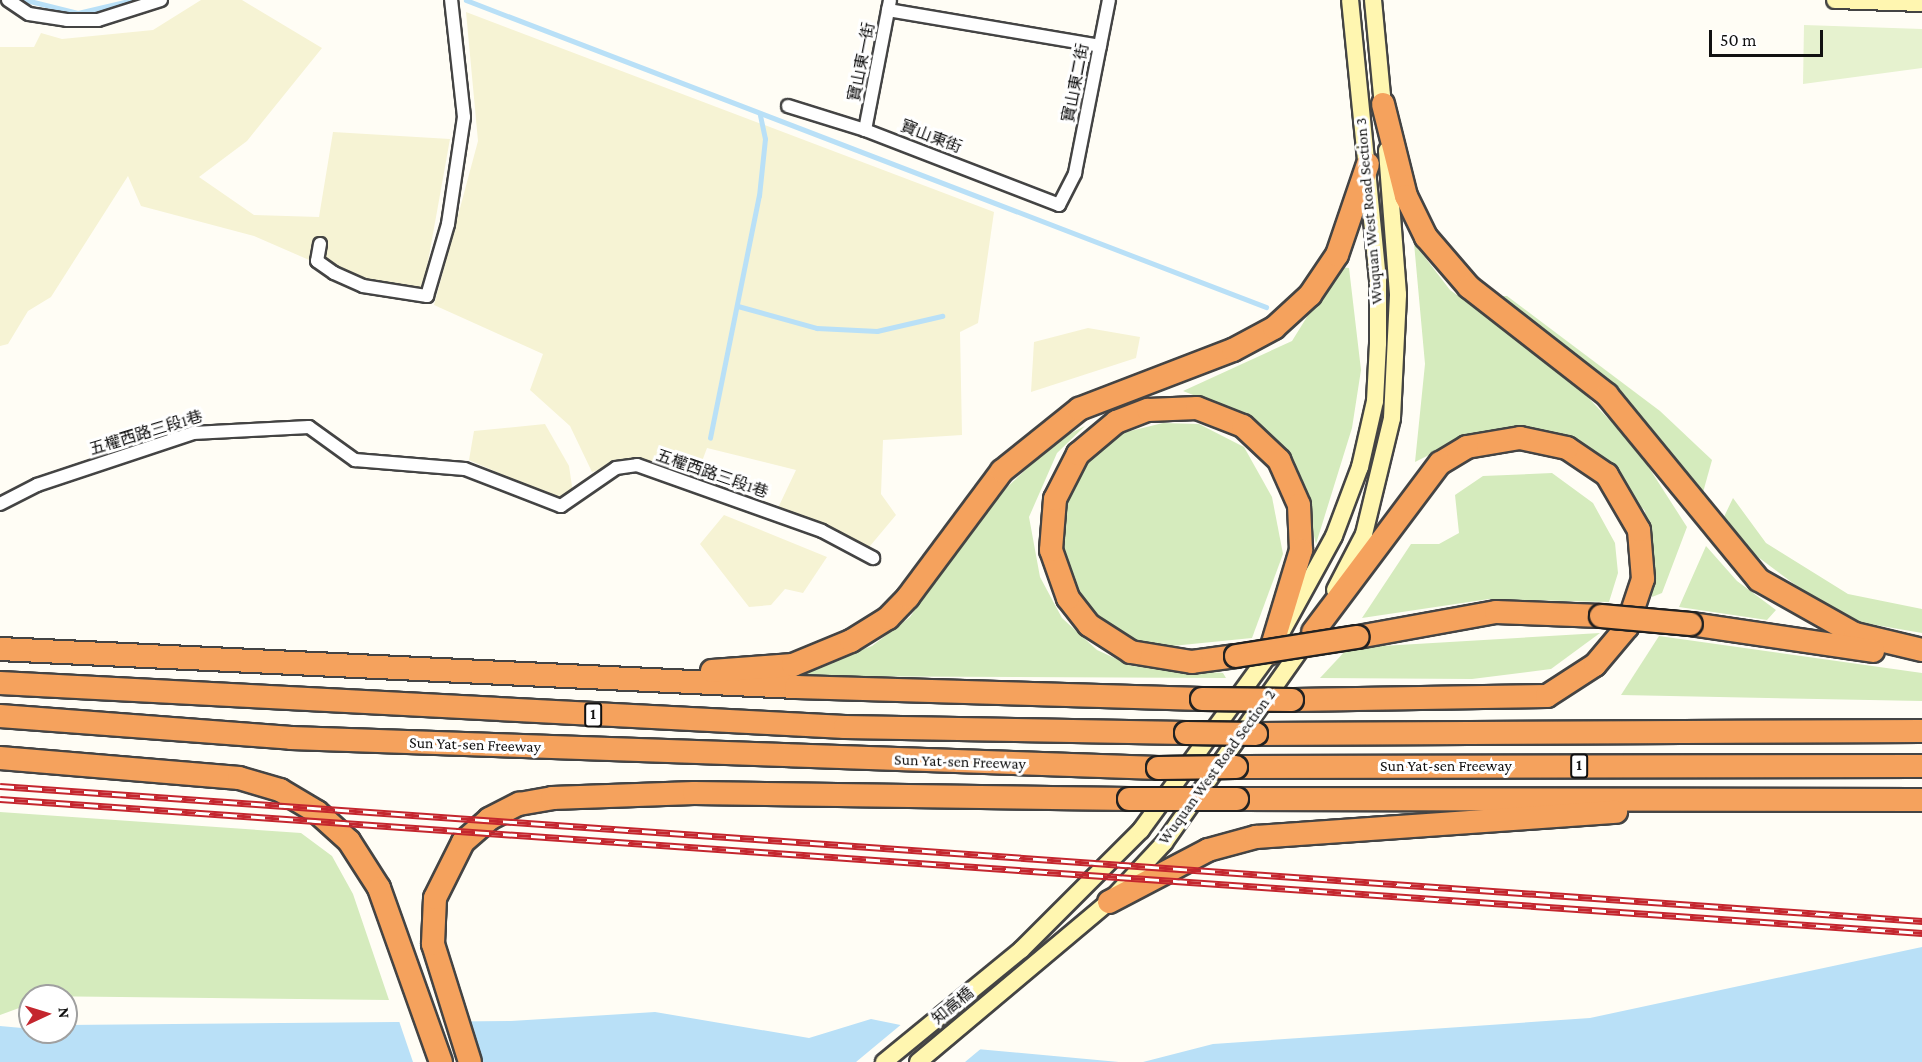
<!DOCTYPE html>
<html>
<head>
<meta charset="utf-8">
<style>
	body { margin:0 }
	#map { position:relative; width:1922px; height:1062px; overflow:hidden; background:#fffdf5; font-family:"Crimson Pro","Noto Sans TC",serif }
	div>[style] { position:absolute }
	.farmland>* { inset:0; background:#f6f3d4 }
	.green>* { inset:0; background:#d5ebbd }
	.pitch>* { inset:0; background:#e6f2cf }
	.water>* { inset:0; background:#b9e0f7 }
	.pier>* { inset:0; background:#fffdf5 }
	.stream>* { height:4.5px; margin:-2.25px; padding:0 2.25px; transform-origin:2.25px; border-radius:2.25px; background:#b9e0f7 }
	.roads { filter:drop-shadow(2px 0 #444) drop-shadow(-2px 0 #444) drop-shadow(0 2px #444) drop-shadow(0 -2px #444) }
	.street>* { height:12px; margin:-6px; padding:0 6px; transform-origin:6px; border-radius:6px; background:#fff }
	.secondary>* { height:16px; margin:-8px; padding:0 8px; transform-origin:8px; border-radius:8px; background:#fff6b0 }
	.highway>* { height:22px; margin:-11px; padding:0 11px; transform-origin:11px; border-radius:11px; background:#f5a25d }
	.rail>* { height:7px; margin-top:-3.5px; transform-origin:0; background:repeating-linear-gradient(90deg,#fff 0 14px,#c4262e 0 28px); box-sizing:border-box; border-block:2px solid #c4262e }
	.bridges { filter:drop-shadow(2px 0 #222) drop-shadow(-2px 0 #222) drop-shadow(0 2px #222) drop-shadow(0 -2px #222) }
	.highway-bridge>* { height:22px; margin:-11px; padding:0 11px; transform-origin:11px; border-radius:11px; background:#f5a25d }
	span { translate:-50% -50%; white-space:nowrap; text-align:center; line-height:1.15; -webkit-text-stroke:6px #fff; paint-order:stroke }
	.shield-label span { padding:2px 4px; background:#fff; border:2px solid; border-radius:4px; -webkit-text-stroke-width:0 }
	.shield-label { font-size:15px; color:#111; font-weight:700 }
	.street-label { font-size:16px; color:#111 }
	.north { position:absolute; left:18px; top:984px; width:60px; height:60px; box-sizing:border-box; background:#fff; border:2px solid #a0a0a0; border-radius:50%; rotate:86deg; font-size:16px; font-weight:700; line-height:24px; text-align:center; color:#111 }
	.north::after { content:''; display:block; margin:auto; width:21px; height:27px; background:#c4262e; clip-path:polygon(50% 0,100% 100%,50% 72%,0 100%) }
	.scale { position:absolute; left:1709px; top:30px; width:114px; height:27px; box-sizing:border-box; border:3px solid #111; border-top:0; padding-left:8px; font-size:18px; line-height:21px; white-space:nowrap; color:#111; -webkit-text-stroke:4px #fff; paint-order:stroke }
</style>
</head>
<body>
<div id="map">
	<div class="farmland">
		<i style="clip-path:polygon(201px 0,242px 0,322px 48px,247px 141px,199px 177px,254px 215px,319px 217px,333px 132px,450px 139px,422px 295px,362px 283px,254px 236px,141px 206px,128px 176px,51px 297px,28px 311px,8px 344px,0 346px,0 47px,34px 47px,41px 33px,62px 39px,153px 30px)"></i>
		<i style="clip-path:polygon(466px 12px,994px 212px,978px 323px,960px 332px,962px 435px,883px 440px,881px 494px,896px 515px,865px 552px,777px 510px,796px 470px,707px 448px,695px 480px,623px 463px,592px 472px,570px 426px,530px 390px,543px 354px,434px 305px,478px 141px)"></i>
		<i style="clip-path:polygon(1088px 328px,1140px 337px,1136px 358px,1031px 392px,1034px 342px)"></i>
		<i style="clip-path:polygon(545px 424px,569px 466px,573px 493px,556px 498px,469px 460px,474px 431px)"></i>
		<i style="clip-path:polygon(724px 515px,827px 557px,803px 593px,785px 589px,771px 605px,749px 607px,700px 544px)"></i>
	</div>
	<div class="green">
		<i style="clip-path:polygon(1414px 243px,1450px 290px,1561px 369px,1637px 449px,1687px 527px,1662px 593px,1652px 597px,1645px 511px,1578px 440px,1512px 431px,1465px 437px,1415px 462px,1425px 364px)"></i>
		<i style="clip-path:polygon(1338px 267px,1349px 268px,1361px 370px,1352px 428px,1316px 544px,1300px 479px,1247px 416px,1183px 391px,1292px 341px)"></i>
		<i style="clip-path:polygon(1498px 296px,1507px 296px,1660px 411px,1712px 460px,1702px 496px)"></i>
		<i style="clip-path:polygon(1163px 423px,1199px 424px,1244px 447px,1272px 497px,1283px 554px,1252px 638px,1162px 647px,1123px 637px,1088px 607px,1066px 564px,1059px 516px,1077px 463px,1126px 432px)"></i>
		<i style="clip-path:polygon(1085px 426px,1057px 453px,1029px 517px,1040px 577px,1062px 618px,1097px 650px,1132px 666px,1223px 673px,1226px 678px,789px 676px,872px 646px,910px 617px,982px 511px,1057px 440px)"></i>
		<i style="clip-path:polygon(1552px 473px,1593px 503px,1615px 543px,1618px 573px,1609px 602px,1489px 599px,1362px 618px,1411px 544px,1439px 544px,1459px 533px,1455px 495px,1483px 476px)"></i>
		<i style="clip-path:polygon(1733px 498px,1766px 543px,1848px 594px,1922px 609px,1922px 633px,1841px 619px,1734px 539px,1721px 523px)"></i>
		<i style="clip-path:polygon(1706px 546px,1737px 581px,1776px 610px,1767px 620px,1679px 607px)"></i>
		<i style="clip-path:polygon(1600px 633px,1551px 669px,1472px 679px,1320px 678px,1348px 648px)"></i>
		<i style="clip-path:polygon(1659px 636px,1922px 673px,1922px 701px,1621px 695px)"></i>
		<i style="clip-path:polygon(0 812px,301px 833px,332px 856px,353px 894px,389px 1000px,30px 996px,30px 1004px,0 1015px)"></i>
	</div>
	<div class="pitch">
		<i style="clip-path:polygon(1804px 25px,1922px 29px,1922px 68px,1803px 84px)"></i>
	</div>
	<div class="water">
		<i style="clip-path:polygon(1922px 947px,1922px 1062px,1143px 1062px,1213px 1044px,1590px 1018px)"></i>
		<i style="clip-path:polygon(655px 1012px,809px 1038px,871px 1019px,935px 1032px,966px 1048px,1119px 1062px,0 1062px,0 1026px,66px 1032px,66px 1025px,511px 1021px)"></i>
	</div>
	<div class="pier">
		<i style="clip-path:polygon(398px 1018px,467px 1018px,482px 1062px,413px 1062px)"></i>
		<i style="clip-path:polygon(903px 1023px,936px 1029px,966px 1045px,983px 1047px,965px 1062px,856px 1062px)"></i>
	</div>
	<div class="stream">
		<i style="left:26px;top:0;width:54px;rotate:14deg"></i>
		<i style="left:78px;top:13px;width:57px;rotate:-13.3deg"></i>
		<i style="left:466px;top:0;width:857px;rotate:20.99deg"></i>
		<i style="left:738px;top:306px;width:82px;rotate:15.6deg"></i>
		<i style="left:817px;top:328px;width:60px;rotate:2.9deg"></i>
		<i style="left:877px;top:331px;width:67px;rotate:-13deg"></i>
		<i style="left:710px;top:438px;width:247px;rotate:-78.6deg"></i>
		<i style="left:759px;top:196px;width:57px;rotate:-84deg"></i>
		<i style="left:765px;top:139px;width:25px;rotate:-102deg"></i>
	</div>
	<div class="roads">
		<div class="street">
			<i style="left:8px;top:0;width:25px;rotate:34deg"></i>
			<i style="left:29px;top:14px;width:38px;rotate:9deg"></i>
			<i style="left:67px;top:20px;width:31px"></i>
			<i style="left:98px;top:20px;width:66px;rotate:-17.6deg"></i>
			<i style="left:888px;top:10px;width:215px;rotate:9.6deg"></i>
			<i style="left:788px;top:106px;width:81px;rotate:17.3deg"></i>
			<i style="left:865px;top:130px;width:208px;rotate:21.1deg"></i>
			<i style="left:1059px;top:205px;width:36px;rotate:-63deg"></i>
			<i style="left:1075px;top:173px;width:176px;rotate:-78.9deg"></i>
			<i style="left:865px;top:130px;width:132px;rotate:-79.1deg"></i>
			<i style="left:320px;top:244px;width:17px;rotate:100deg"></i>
			<i style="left:317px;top:261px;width:21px;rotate:35deg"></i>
			<i style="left:334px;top:273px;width:32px;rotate:24deg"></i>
			<i style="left:363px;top:286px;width:65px;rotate:8.9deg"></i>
			<i style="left:427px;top:296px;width:75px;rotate:-73.7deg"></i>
			<i style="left:448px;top:224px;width:108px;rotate:-81.5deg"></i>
			<i style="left:464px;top:117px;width:118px;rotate:-96.3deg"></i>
			<i style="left:0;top:504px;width:42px;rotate:-27.2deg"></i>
			<i style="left:37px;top:485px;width:164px;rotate:-18.4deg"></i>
			<i style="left:193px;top:433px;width:116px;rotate:-3deg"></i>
			<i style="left:309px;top:427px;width:57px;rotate:35.7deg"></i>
			<i style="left:355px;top:460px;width:110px;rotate:4.7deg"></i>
			<i style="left:465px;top:469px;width:103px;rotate:21.1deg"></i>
			<i style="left:561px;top:506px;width:67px;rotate:-34.6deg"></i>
			<i style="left:616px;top:468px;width:21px;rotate:-8deg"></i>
			<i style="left:637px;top:465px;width:196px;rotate:19.6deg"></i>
			<i style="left:822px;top:531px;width:58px;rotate:27.9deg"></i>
		</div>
		<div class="secondary">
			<i style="left:1373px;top:0;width:117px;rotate:84.6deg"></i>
			<i style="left:1835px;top:0;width:87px;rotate:2deg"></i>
			<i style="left:1335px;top:590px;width:63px;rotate:-62.6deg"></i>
			<i style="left:1364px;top:534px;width:119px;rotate:-76.4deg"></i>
			<i style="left:1392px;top:418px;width:124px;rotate:-87.2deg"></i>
			<i style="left:1398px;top:294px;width:144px;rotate:-94.4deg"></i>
			<i style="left:884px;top:1062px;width:177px;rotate:-39.3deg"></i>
			<i style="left:1021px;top:950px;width:170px;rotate:-45deg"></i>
			<i style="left:1141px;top:830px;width:219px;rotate:-53.9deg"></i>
			<i style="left:1270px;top:653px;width:133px;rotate:-61.3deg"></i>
			<i style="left:1334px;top:536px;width:74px;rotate:-69.4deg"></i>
			<i style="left:1360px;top:467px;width:68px;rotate:-77.2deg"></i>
			<i style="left:1375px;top:401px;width:58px;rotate:-87deg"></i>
			<i style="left:1378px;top:343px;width:63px;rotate:-90deg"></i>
			<i style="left:1378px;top:280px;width:281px;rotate:-95.7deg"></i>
			<i style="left:918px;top:1062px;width:249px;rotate:-40deg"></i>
			<i style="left:1109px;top:902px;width:81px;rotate:-47deg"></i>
			<i style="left:1164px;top:843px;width:250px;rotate:-54.8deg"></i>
		</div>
		<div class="highway">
			<i style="left:1383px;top:104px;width:95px;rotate:76deg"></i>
			<i style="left:1406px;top:196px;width:46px;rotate:64deg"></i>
			<i style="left:1426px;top:237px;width:66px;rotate:49.3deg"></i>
			<i style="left:1469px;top:287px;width:175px;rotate:38deg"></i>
			<i style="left:1607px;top:395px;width:239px;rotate:50.6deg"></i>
			<i style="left:1759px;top:580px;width:110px;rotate:29.4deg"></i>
			<i style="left:1855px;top:634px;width:69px;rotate:13.4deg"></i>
			<i style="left:1691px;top:624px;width:184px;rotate:8.4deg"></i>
			<i style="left:1358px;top:637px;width:140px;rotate:-10.3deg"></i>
			<i style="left:1496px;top:612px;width:105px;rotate:2.2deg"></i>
			<i style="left:0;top:649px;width:797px;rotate:2.73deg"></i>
			<i style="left:796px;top:687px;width:406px;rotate:1.7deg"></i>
			<i style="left:1236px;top:656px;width:44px;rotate:172.2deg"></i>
			<i style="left:1192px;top:662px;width:62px;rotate:-170.7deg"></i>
			<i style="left:1131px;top:652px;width:50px;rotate:-147.3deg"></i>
			<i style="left:1089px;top:625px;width:34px;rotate:-128deg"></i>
			<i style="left:1068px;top:598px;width:51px;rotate:-109.5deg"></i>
			<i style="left:1051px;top:550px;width:51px;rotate:-85.5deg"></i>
			<i style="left:1055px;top:499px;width:51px;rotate:-62.9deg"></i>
			<i style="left:1078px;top:454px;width:50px;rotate:-40.1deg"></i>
			<i style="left:1116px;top:422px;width:34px;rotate:-21deg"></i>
			<i style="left:1148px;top:410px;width:49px;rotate:-2.3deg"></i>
			<i style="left:1197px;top:408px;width:49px;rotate:21.4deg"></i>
			<i style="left:1243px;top:426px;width:50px;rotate:43.4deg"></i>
			<i style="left:1279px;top:460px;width:49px;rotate:66deg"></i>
			<i style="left:1299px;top:505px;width:45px;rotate:87.5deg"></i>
			<i style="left:1301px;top:550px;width:108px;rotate:106.8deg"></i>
			<i style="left:712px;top:671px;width:81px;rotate:-4.2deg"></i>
			<i style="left:793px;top:665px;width:63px;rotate:-22.5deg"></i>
			<i style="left:851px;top:641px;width:44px;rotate:-31.9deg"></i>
			<i style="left:888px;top:618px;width:29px;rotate:-46deg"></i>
			<i style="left:908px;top:597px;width:157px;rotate:-53.3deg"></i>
			<i style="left:1002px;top:471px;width:99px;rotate:-38.8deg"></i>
			<i style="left:1079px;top:409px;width:165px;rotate:-21deg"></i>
			<i style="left:1233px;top:350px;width:47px;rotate:-28.2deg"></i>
			<i style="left:1274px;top:328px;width:49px;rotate:-42.5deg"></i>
			<i style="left:1310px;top:295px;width:48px;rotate:-56deg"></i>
			<i style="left:1337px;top:255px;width:96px;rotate:-71.2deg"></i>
			<i style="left:0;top:683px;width:846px;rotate:2.98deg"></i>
			<i style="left:845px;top:727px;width:341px;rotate:1deg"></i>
			<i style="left:1292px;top:700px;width:255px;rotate:-0.9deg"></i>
			<i style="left:1547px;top:696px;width:57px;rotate:-32.9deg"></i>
			<i style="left:1595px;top:665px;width:50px;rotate:-49.9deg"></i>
			<i style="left:1627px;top:627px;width:51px;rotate:-71.6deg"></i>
			<i style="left:1643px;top:579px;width:49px;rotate:-94.7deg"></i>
			<i style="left:1639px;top:530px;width:64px;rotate:-120.2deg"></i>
			<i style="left:1607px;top:475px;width:48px;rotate:-146deg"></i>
			<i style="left:1567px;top:448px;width:48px;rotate:-168deg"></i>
			<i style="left:1520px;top:438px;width:54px;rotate:170.4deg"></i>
			<i style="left:1467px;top:447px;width:31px;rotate:149deg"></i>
			<i style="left:1440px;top:463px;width:211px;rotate:126.9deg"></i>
			<i style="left:0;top:716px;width:292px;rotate:4.3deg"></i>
			<i style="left:291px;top:738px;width:868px;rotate:1.98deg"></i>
			<i style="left:1256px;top:734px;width:666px;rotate:-0.26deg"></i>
			<i style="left:0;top:758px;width:240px;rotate:4.8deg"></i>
			<i style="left:239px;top:778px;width:43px;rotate:16.3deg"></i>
			<i style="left:280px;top:790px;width:43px;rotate:30.7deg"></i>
			<i style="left:317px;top:812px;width:43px;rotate:42.2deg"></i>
			<i style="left:349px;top:841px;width:56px;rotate:57.4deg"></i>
			<i style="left:379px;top:888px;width:185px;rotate:70.4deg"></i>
			<i style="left:1236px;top:767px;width:686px;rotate:-0.08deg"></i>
			<i style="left:1237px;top:799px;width:685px;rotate:0.08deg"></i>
			<i style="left:1109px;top:902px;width:112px;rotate:-27.7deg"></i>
			<i style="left:1208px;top:850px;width:50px;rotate:-15.2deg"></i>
			<i style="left:1256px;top:837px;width:361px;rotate:-4deg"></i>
			<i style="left:470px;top:1062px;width:124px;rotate:-107.4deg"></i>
			<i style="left:433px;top:944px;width:46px;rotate:-87.5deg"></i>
			<i style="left:435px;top:898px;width:63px;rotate:-63.4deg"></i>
			<i style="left:463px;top:842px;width:35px;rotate:-41deg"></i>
			<i style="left:489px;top:819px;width:34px;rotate:-27deg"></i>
			<i style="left:519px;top:804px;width:34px;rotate:-10deg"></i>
			<i style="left:552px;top:798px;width:142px;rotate:-2deg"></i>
			<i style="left:694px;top:793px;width:435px;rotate:0.8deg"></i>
		</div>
	</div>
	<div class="rail">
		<i style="left:0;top:786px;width:1927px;rotate:4.02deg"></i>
		<i style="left:0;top:799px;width:1927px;rotate:3.99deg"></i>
	</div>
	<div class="bridges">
		<div class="highway-bridge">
			<i style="left:1601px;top:616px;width:90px;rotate:5.1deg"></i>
			<i style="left:1236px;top:656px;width:123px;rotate:-8.9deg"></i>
			<i style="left:1202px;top:699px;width:90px;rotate:0.6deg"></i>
			<i style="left:1186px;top:733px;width:70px;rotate:0.8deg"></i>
			<i style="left:1158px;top:768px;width:78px;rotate:-0.7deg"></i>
			<i style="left:1129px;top:799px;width:108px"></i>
		</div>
	</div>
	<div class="shield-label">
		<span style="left:593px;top:715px">1</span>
		<span style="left:1579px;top:766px">1</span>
	</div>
	<div class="street-label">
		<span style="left:862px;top:62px;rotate:-79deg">寶山東一街</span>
		<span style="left:1076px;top:83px;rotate:-79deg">寶山東二街</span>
		<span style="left:931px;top:137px;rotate:21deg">寶山東街</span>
		<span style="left:1369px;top:211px;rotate:-95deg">Wuquan West Road Section 3</span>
		<span style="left:146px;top:433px;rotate:-17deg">五權西路三段1巷</span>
		<span style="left:712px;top:474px;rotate:19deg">五權西路三段1巷</span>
		<span style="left:475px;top:745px;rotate:2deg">Sun Yat-sen Freeway</span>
		<span style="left:960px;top:762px;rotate:2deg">Sun Yat-sen Freeway</span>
		<span style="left:1446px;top:766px">Sun Yat-sen Freeway</span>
		<span style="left:1217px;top:767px;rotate:-54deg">Wuquan West Road Section 2</span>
		<span style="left:953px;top:1006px;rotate:-39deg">知高橋</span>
	</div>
	<div class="north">N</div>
	<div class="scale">50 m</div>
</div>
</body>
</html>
